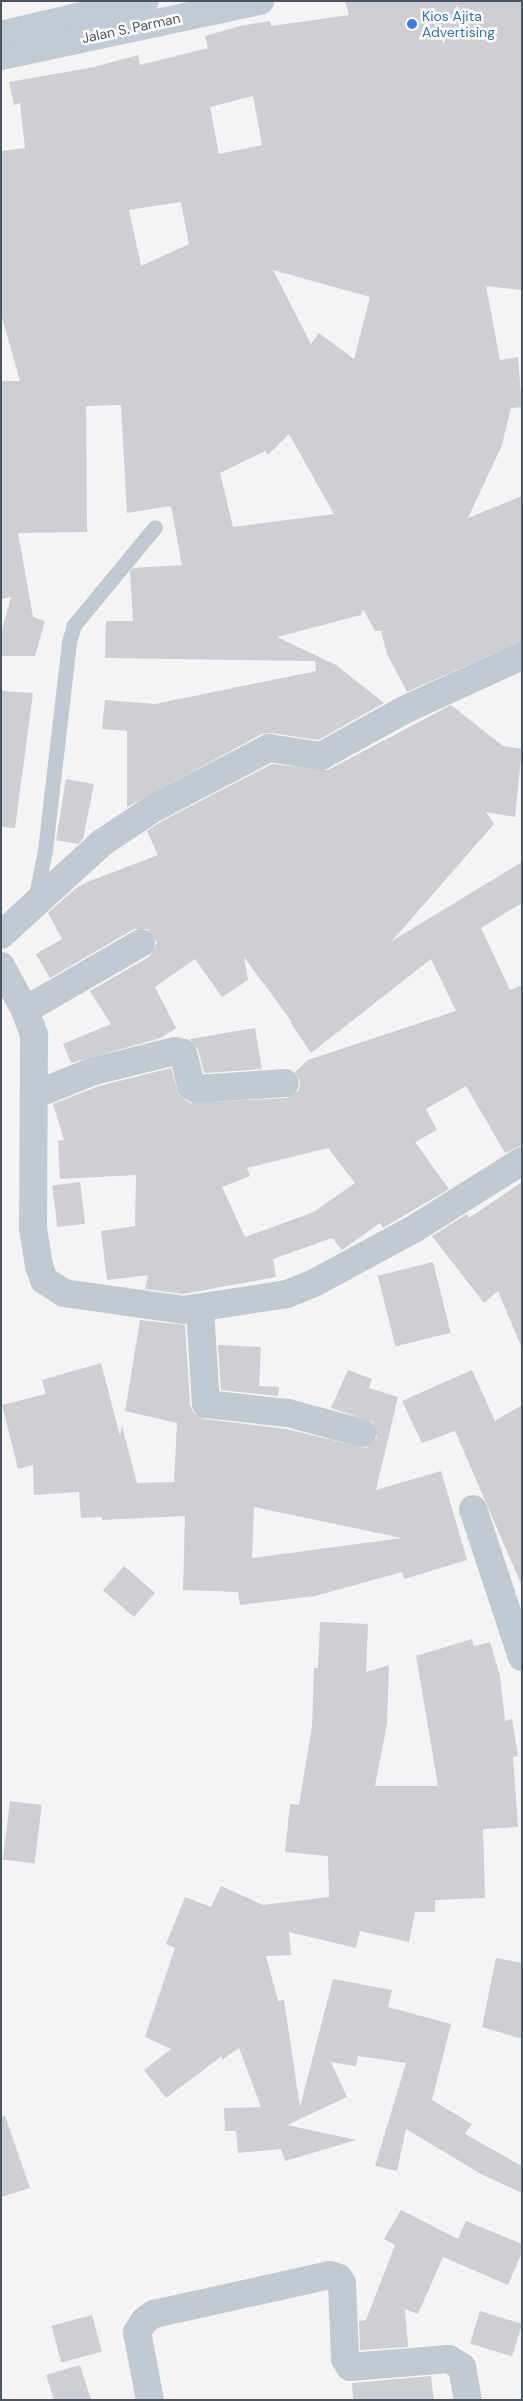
<!DOCTYPE html>
<html>
<head>
<meta charset="utf-8">
<style>
	body { margin:0 }
	#map { position:relative; width:523px; height:2401px; overflow:hidden; background:#f5f3f3; font-family:"DM Sans",sans-serif }
	div>[style] { position:absolute }
	.building>* { inset:0; background:#cdcfd5; transform-origin:0 0 }
	.service>* { height:15px; margin:-7.5px; padding:0 7.5px; transform-origin:7.5px; border-radius:7.5px; background:#c1cad2 }
	.minor>* { height:28px; margin:-14px; padding:0 14px; transform-origin:14px; border-radius:14px; background:#c1cad2 }
	.secondary>* { height:28px; margin:-14px; padding:0 14px; transform-origin:14px; border-radius:14px; background:#c1cbd6 }
	.dots>* { width:14px; height:14px; translate:-50% -50%; box-sizing:border-box; border:2px solid #fff; border-radius:50% }
	span { translate:-50% -50%; white-space:nowrap; text-align:center; line-height:1.15; -webkit-text-stroke:5px #fff; paint-order:stroke }
	.shop-label { font-size:14px; color:#366cbe }
	.left { translate:0 -50%; text-align:left }
	.street-label { font-size:14px; color:#4a5661 }
	.frame { position:absolute; inset:0; border:2px solid #4a5661; pointer-events:none }
</style>
</head>
<body>
<div id="map">
	<div class="building">
		<i style="clip-path:polygon(evenodd,345px 1px,522px 1px,521px 290px,486px 286px,500px 360px,518px 357px,522px 407px,511px 408px,502px 445px,468px 518px,522px 496px,522px 641px,407px 692px,387px 654px,381px 631px,375px 631px,363px 609px,361px 615px,277px 637px,336px 665px,384px 703px,318px 740px,271px 733px,262px 734px,127px 807px,127px 731px,102px 729px,105px 700px,155px 704px,316px 671px,315px 661px,105px 658px,106px 621px,133px 621px,130px 571px,133px 568px,182px 565px,171px 506px,127px 513px,121px 405px,86px 406px,87px 532px,18px 533px,33px 617px,45px 621px,35px 656px,1px 656px,1px 633px,11px 597px,1px 599px,1px 381px,20px 381px,1px 314px,1px 151px,25px 148px,20px 103px,14px 105px,9px 82px,94px 67px,138px 55px,140px 65px,208px 48px,205px 36px,240px 26px,270px 21px,271px 26px,349px 15px,345px 1px,253px 96px,262px 145px,219px 154px,210px 107px,253px 96px,345px 1px,181px 202px,189px 244px,141px 266px,129px 210px,181px 202px,345px 1px,273px 270px,370px 297px,354px 359px,319px 333px,311px 344px,273px 270px,345px 1px,289px 434px,334px 514px,233px 527px,220px 473px,265px 451px,268px 455px,289px 434px)"></i>
		<i style="clip-path:polygon(1px 691px,33px 693px,15px 828px,1px 827px)"></i>
		<i style="clip-path:polygon(evenodd,451px 705px,503px 746px,522px 749px,515px 817px,486px 812px,494px 824px,392px 941px,522px 862px,522px 903px,481px 928px,510px 990px,522px 985px,522px 1145px,505px 1153px,466px 1086px,426px 1109px,437px 1130px,415px 1142px,449px 1189px,383px 1228px,380px 1223px,342px 1250px,332px 1238px,273px 1259px,276px 1277px,183px 1294px,145px 1289px,148px 1275px,107px 1280px,101px 1231px,135px 1226px,136px 1175px,60px 1179px,58px 1141px,64px 1140px,53px 1104px,99px 1086px,171px 1068px,179px 1095px,190px 1103px,287px 1098px,299px 1090px,300px 1081px,295px 1072px,308px 1060px,456px 1011px,431px 959px,311px 1053px,290px 1022px,292px 1022px,244px 957px,248px 980px,222px 997px,195px 959px,155px 987px,176px 1028px,161px 1038px,71px 1063px,63px 1044px,111px 1024px,90px 991px,149px 957px,157px 943px,148px 929px,134px 929px,50px 978px,36px 954px,62px 939px,48px 913px,76px 888px,90px 881px,158px 855px,147px 831px,162px 821px,272px 764px,328px 770px,451px 705px,328px 1148px,355px 1183px,314px 1212px,245px 1237px,222px 1187px,250px 1176px,247px 1168px,328px 1148px)"></i>
		<i style="clip-path:polygon(66px 779px,94px 784px,83px 839px,78px 844px,56px 840px)"></i>
		<i style="clip-path:polygon(255px 1028px,262px 1069px,204px 1073px,198px 1049px,190px 1039px)"></i>
		<i style="left:80px;top:1182px;width:42px;height:28px;rotate:83deg"></i>
		<i style="clip-path:polygon(522px 1182px,522px 1346px,521px 1346px,498px 1291px,484px 1303px,432px 1236px,467px 1214px,469px 1218px)"></i>
		<i style="left:433px;top:1262px;width:73px;height:57px;rotate:76deg"></i>
		<i style="clip-path:polygon(evenodd,140px 1320px,185px 1325px,190px 1405px,193px 1412px,204px 1419px,286px 1429px,366px 1448px,377px 1438px,373px 1422px,331px 1408px,348px 1370px,372px 1379px,369px 1388px,398px 1397px,376px 1490px,441px 1471px,467px 1560px,404px 1579px,402px 1572px,315px 1596px,240px 1605px,238px 1592px,183px 1590px,185px 1516px,102px 1520px,102px 1517px,81px 1518px,79px 1492px,34px 1495px,33px 1465px,18px 1469px,2px 1405px,46px 1394px,42px 1380px,101px 1363px,120px 1436px,122px 1426px,137px 1483px,174px 1482px,177px 1423px,125px 1411px,140px 1320px,254px 1507px,402px 1538px,252px 1558px,254px 1507px)"></i>
		<i style="clip-path:polygon(218px 1345px,261px 1347px,259px 1386px,279px 1387px,278px 1396px,221px 1390px)"></i>
		<i style="clip-path:polygon(472px 1370px,495px 1421px,522px 1405px,522px 1586px,455px 1431px,422px 1443px,402px 1401px)"></i>
		<i style="left:124px;top:1566px;width:41px;height:32px;rotate:41deg"></i>
		<i style="clip-path:polygon(320px 1622px,368px 1624px,366px 1672px,389px 1665px,387px 1724px,375px 1786px,438px 1786px,416px 1656px,472px 1639px,474px 1646px,490px 1642px,500px 1676px,505px 1721px,512px 1719px,518px 1756px,513px 1757px,518px 1827px,483px 1829px,485px 1898px,435px 1900px,435px 1912px,415px 1912px,409px 1942px,360px 1931px,356px 1948px,289px 1932px,291px 1955px,266px 1956px,278px 2001px,284px 2000px,300px 2107px,333px 1979px,392px 1990px,388px 2007px,451px 2024px,432px 2100px,472px 2124px,465px 2134px,522px 2166px,522px 2193px,481px 2174px,406px 2129px,397px 2171px,375px 2166px,406px 2063px,358px 2056px,356px 2066px,331px 2062px,347px 2097px,287px 2125px,356px 2140px,285px 2161px,281px 2149px,238px 2153px,236px 2131px,225px 2131px,224px 2108px,261px 2107px,239px 2048px,222px 2060px,222px 2056px,166px 2098px,144px 2070px,171px 2049px,145px 2037px,175px 1948px,166px 1944px,185px 1897px,211px 1907px,221px 1886px,263px 1905px,329px 1897px,328px 1856px,285px 1852px,290px 1804px,299px 1805px,312px 1727px,314px 1668px,318px 1668px)"></i>
		<i style="left:10px;top:1801px;width:32px;height:59px;rotate:7deg"></i>
		<i style="clip-path:polygon(496px 1958px,522px 1963px,522px 2039px,482px 2027px)"></i>
		<i style="clip-path:polygon(5px 2116px,30px 2188px,1px 2197px,1px 2117px)"></i>
		<i style="clip-path:polygon(401px 2210px,458px 2239px,466px 2221px,522px 2244px,522px 2252px,508px 2285px,443px 2257px,418px 2314px,405px 2309px,408px 2347px,360px 2350px,359px 2321px,366px 2320px,395px 2245px,384px 2239px)"></i>
		<i style="left:480px;top:2311px;width:44px;height:34px;rotate:17deg"></i>
		<i style="left:92px;top:2315px;width:38px;height:42px;rotate:75deg"></i>
		<i style="clip-path:polygon(80px 2365px,91px 2400px,54px 2400px,46px 2375px)"></i>
		<i style="clip-path:polygon(431px 2376px,434px 2400px,353px 2400px,352px 2383px)"></i>
	</div>
	<div class="service">
		<i style="left:35px;top:901px;width:52px;rotate:-78.9deg"></i>
		<i style="left:45px;top:850px;width:209px;rotate:-83.4deg"></i>
		<i style="left:69px;top:642px;width:18px;rotate:-74deg"></i>
		<i style="left:74px;top:625px;width:127px;rotate:-50.4deg"></i>
	</div>
	<div class="minor">
		<i style="left:1px;top:935px;width:138px;rotate:-42.4deg"></i>
		<i style="left:103px;top:842px;width:61px;rotate:-33.7deg"></i>
		<i style="left:154px;top:808px;width:130px;rotate:-27.6deg"></i>
		<i style="left:269px;top:748px;width:53px;rotate:8.7deg"></i>
		<i style="left:321px;top:756px;width:95px;rotate:-29deg"></i>
		<i style="left:404px;top:710px;width:130px;rotate:-24.6deg"></i>
		<i style="left:1px;top:966px;width:50px;rotate:61.4deg"></i>
		<i style="left:25px;top:1010px;width:27px;rotate:70deg"></i>
		<i style="left:34px;top:1035px;width:193px;rotate:90.3deg"></i>
		<i style="left:33px;top:1228px;width:38px;rotate:81deg"></i>
		<i style="left:39px;top:1266px;width:15px;rotate:70deg"></i>
		<i style="left:44px;top:1280px;width:24px;rotate:33deg"></i>
		<i style="left:64px;top:1293px;width:120px;rotate:8.1deg"></i>
		<i style="left:183px;top:1310px;width:105px;rotate:-8.7deg"></i>
		<i style="left:287px;top:1294px;width:29px;rotate:-22deg"></i>
		<i style="left:314px;top:1283px;width:114px;rotate:-28.4deg"></i>
		<i style="left:414px;top:1229px;width:128px;rotate:-32.2deg"></i>
		<i style="left:25px;top:1010px;width:134px;rotate:-30deg"></i>
		<i style="left:34px;top:1095px;width:65px;rotate:-21.8deg"></i>
		<i style="left:94px;top:1071px;width:83px;rotate:-13.9deg"></i>
		<i style="left:175px;top:1051px;width:8px;rotate:14deg"></i>
		<i style="left:183px;top:1053px;width:34px;rotate:76deg"></i>
		<i style="left:191px;top:1086px;width:7px;rotate:27deg"></i>
		<i style="left:197px;top:1089px;width:88px;rotate:-3.9deg"></i>
		<i style="left:200px;top:1309px;width:95px;rotate:86.4deg"></i>
		<i style="left:206px;top:1404px;width:82px;rotate:6.3deg"></i>
		<i style="left:288px;top:1413px;width:77px;rotate:15.1deg"></i>
		<i style="left:473px;top:1509px;width:156px;rotate:71.7deg"></i>
		<i style="left:150px;top:2400px;width:69px;rotate:-100.8deg"></i>
		<i style="left:137px;top:2332px;width:14px;rotate:-56deg"></i>
		<i style="left:145px;top:2320px;width:11px;rotate:-34deg"></i>
		<i style="left:154px;top:2314px;width:180px;rotate:-12.5deg"></i>
		<i style="left:330px;top:2275px;width:9px;rotate:18deg"></i>
		<i style="left:339px;top:2278px;width:6px;rotate:59deg"></i>
		<i style="left:342px;top:2283px;width:76px;rotate:87.7deg"></i>
		<i style="left:345px;top:2359px;width:9px;rotate:58deg"></i>
		<i style="left:350px;top:2367px;width:99px;rotate:-4.6deg"></i>
		<i style="left:449px;top:2359px;width:15px;rotate:32deg"></i>
		<i style="left:462px;top:2367px;width:34px;rotate:80deg"></i>
	</div>
	<div class="secondary">
		<i style="left:1px;top:35px;width:148px;rotate:-13.3deg"></i>
		<i style="left:1px;top:56px;width:265px;rotate:-12deg"></i>
	</div>
	<div class="dots">
		<i style="left:412px;top:24px;background:#3f7fe0"></i>
	</div>
	<div class="shop-label">
		<span class="left" style="left:422px;top:24px">Kios Ajita<br>Advertising</span>
	</div>
	<div class="street-label">
		<span style="left:131px;top:28px;rotate:-12deg">Jalan S. Parman</span>
	</div>
	<div class="frame"></div>
</div>
</body>
</html>
